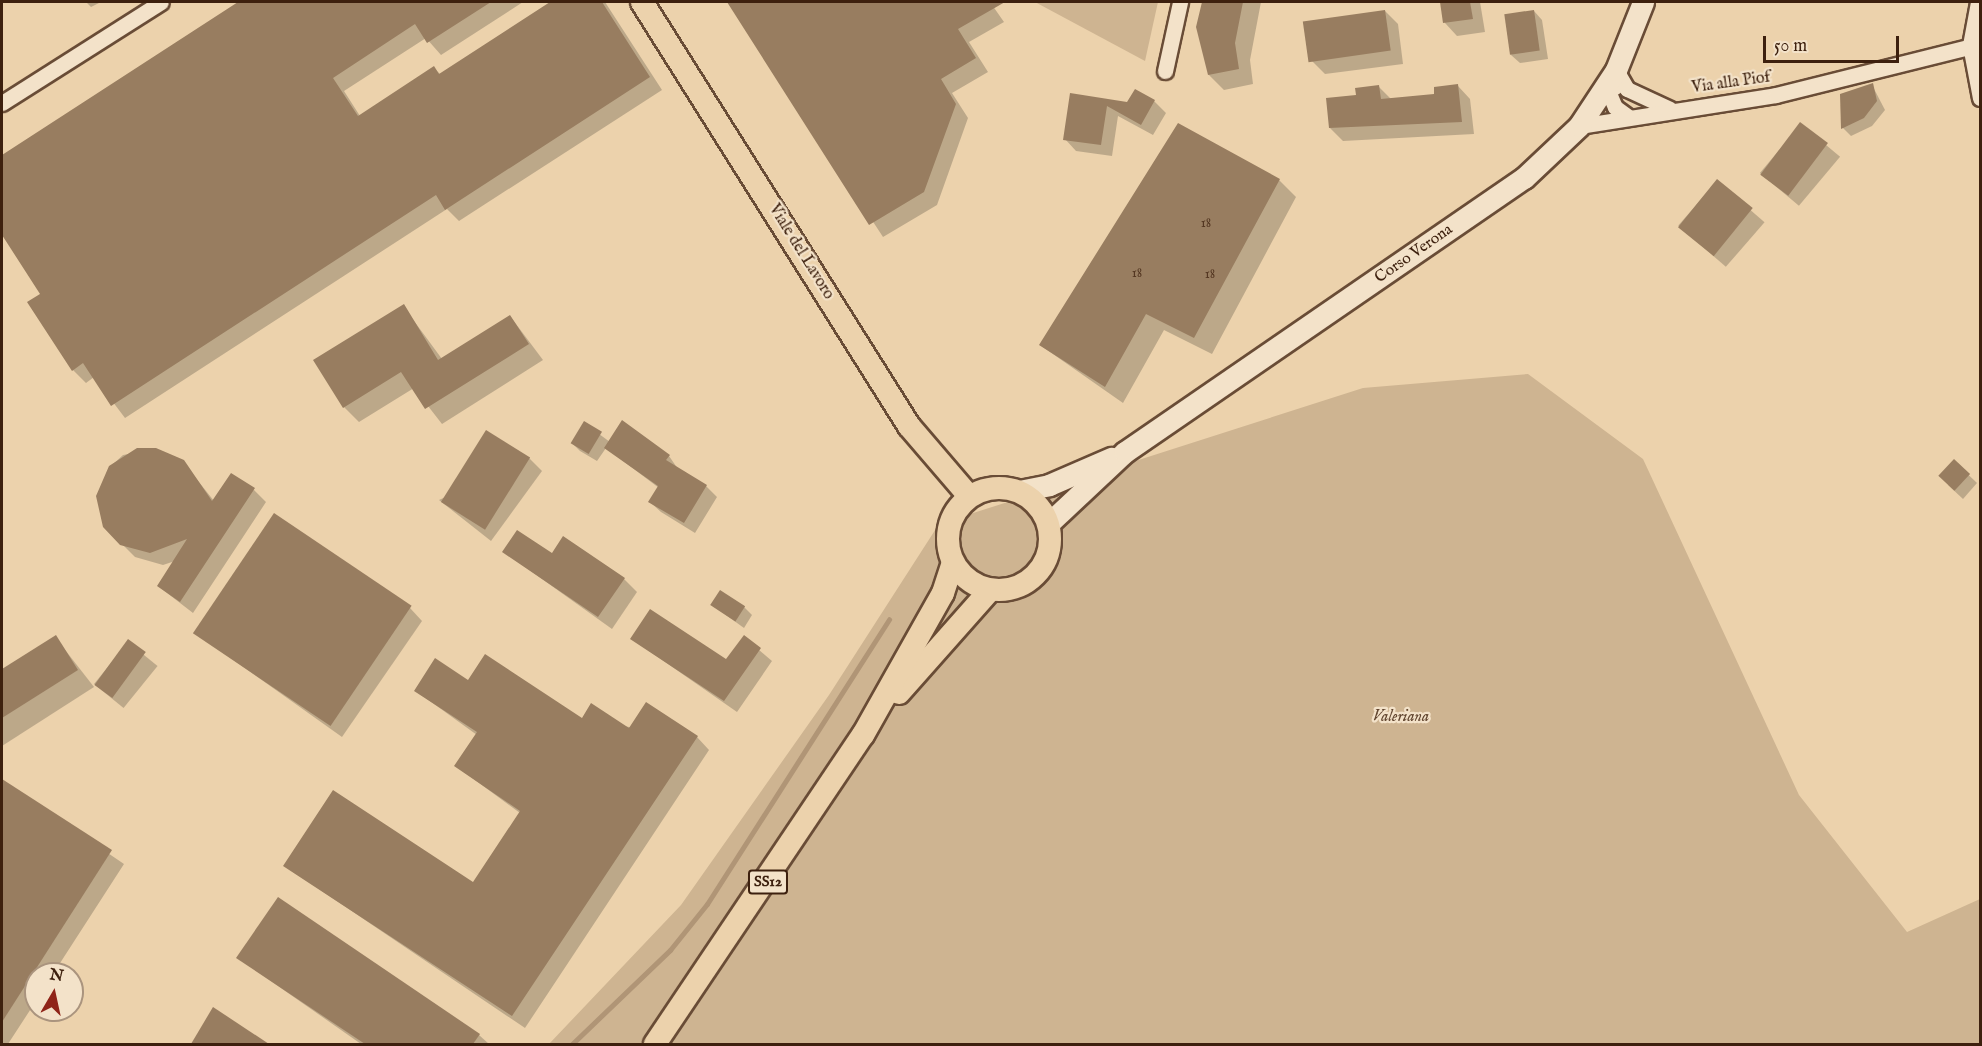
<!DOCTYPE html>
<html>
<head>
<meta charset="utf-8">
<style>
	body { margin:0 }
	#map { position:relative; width:1982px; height:1046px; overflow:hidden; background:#ecd2ac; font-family:"IM FELL English",serif }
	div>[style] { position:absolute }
	.green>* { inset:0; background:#ceb491 }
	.shadow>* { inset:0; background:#0003; transform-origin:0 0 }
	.stream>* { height:5px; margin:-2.5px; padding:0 2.5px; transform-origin:2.5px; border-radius:2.5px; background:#b09576 }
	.building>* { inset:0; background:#987d60; transform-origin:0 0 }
	.roads { filter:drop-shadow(2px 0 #694c36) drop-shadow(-2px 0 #694c36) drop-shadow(0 2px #694c36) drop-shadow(0 -2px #694c36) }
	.minor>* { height:15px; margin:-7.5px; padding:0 7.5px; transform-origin:7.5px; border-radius:7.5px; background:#f3e2c9 }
	.secondary>* { height:21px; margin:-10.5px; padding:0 10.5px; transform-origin:10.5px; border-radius:10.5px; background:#f3e2c9 }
	.primary>* { height:22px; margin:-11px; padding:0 11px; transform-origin:11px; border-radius:11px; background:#ecd2ac }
	.primary>.ring { margin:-11px; padding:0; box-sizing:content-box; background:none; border:22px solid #ecd2ac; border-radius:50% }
	span { translate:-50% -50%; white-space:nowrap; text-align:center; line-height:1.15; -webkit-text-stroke:4.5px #f3e2c9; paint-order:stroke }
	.number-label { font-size:14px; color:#543722 }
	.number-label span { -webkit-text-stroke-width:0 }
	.shield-label span { padding:2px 4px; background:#f3e2c9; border:2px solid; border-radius:4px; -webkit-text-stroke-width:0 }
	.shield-label { font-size:15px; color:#3d200e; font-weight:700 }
	.street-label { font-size:16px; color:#3d200e }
	.park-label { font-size:16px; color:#61452f; font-style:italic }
	.frame { position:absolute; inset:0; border:3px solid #3d200e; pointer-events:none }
	.north { position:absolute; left:24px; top:962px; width:60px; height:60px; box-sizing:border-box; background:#f3e2c9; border:2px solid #aa947e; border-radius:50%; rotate:9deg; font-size:16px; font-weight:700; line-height:24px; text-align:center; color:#3d200e }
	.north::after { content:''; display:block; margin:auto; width:21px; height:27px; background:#8f2418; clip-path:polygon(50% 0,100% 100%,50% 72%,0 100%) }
	.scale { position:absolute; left:1763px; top:36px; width:136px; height:27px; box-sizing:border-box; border:3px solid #3d200e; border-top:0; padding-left:8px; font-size:18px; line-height:21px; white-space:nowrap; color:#3d200e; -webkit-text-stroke:4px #f3e2c9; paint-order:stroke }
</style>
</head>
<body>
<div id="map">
	<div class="green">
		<i style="clip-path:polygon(1035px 2px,1158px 2px,1145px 61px)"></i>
		<i style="clip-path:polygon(1528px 374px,1643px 459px,1799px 795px,1907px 932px,1980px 899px,1980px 1044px,549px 1044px,681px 905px,829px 695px,939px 524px,1363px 388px)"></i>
	</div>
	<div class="shadow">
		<i style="clip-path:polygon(86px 2px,101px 2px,91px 7px)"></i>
		<i style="clip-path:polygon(240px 2px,523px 2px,441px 55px,426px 38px,344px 91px,360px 116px,434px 68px,441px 75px,553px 2px,605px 2px,662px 90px,459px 221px,447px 209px,125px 418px,94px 377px,86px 383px,73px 370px,42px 295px,2px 233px,2px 156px)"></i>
		<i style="clip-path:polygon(729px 2px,990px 2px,1004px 22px,969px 42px,988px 72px,952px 93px,968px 118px,937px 205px,883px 237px)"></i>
		<i style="clip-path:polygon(1204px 2px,1261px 2px,1250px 60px,1253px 84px,1224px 90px,1209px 75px,1198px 27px)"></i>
		<i style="clip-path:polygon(1442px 2px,1480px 2px,1485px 32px,1457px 36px,1445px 23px)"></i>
		<i style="clip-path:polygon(1385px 11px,1398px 24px,1403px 64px,1325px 74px,1312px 61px)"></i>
		<i style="clip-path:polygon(1534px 11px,1542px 20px,1548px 59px,1520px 63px,1511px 55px)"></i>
		<i style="clip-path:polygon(1872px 85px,1885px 110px,1872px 126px,1851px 136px,1843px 128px,1842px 95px)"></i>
		<i style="clip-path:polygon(1458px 86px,1470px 99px,1474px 134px,1343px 141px,1330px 128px,1357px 96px,1379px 87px,1391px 99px,1436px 95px)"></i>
		<i style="clip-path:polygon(1071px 95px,1128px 104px,1154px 101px,1166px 113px,1153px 135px,1118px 116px,1112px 156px,1076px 151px,1065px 139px)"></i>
		<i style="left:1801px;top:124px;width:51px;height:64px;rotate:40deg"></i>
		<i style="clip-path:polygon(1279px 180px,1296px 197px,1212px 354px,1164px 330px,1123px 403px,1040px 345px)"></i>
		<i style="left:1717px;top:181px;width:63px;height:59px;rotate:41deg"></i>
		<i style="clip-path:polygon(403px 306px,442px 359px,510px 316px,543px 360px,442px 424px,414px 388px,359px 422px,344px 407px)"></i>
		<i style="clip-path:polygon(584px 423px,610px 442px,669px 456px,678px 469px,706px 486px,717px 497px,695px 533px,661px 512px,650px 502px,659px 488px,606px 448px,597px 461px,580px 451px,572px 443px)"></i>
		<i style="clip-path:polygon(156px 449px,183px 462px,214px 501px,254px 490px,266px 502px,193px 613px,158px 586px,175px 561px,163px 565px,135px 557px,104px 526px,110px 467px,123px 455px)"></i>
		<i style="clip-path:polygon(529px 458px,542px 471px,491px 541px,439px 500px)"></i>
		<i style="clip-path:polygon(1954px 461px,1977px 483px,1963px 499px,1948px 485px)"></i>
		<i style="clip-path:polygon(504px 552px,552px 555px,624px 579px,637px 592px,612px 629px)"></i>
		<i style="clip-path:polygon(712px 605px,744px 607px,752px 615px,744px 628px)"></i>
		<i style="clip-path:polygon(410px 608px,422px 621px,342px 737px,194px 632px)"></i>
		<i style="clip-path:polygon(55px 637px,94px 687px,2px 746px,2px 671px)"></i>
		<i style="clip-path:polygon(744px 637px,772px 661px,737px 712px,632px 639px,726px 661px)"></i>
		<i style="left:128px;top:642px;width:38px;height:54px;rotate:39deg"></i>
		<i style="clip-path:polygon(468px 682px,582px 720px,697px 737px,709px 750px,525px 1028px,285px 866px,473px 884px,520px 813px,456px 766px,477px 735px,416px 691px)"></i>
		<i style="clip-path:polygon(2px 781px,124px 864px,53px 974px,36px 974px,36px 1001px,8px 1044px,2px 1044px)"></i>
		<i style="clip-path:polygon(238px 958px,479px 1035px,489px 1044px,361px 1044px)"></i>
		<i style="clip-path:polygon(214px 1009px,267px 1044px,192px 1044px)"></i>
	</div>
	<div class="stream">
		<i style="left:572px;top:1044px;width:136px;rotate:-43.8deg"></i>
		<i style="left:670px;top:950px;width:59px;rotate:-51.2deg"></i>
		<i style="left:707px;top:904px;width:338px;rotate:-57.4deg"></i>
	</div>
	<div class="building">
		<i style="clip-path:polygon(238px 2px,491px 2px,427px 43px,415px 24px,333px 78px,358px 116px,434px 66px,439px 74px,550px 2px,602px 2px,650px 77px,445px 210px,436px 195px,111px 406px,83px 363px,72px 371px,27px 302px,40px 294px,2px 235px,2px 155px)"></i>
		<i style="clip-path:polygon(727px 2px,1005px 2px,958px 29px,976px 58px,941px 79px,956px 104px,924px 192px,869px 225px)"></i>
		<i style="clip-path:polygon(1202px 2px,1243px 2px,1235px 43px,1239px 69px,1208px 75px,1196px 27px)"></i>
		<i style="clip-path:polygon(1440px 2px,1470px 2px,1473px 19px,1443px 23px)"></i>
		<i style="left:1385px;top:10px;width:41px;height:83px;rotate:82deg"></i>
		<i style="left:1534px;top:10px;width:41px;height:30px;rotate:82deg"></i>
		<i style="clip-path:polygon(1873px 83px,1877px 101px,1864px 118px,1841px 129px,1840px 94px)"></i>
		<i style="clip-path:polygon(1458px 84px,1462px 122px,1329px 128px,1326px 98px,1356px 95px,1355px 88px,1379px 85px,1381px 99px,1434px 94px,1434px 87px)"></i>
		<i style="clip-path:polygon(1135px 89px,1155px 100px,1141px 125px,1107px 106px,1101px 145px,1063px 140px,1070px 93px,1127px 102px)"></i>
		<i style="left:1800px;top:122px;width:35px;height:66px;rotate:37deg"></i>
		<i style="clip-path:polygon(1178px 123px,1280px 179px,1194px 338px,1146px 314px,1105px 387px,1039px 345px)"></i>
		<i style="left:1717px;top:179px;width:46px;height:62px;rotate:39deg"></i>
		<i style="clip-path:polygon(404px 304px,438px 360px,510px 315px,529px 344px,425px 409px,401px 372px,343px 408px,313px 360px)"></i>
		<i style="clip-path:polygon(622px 420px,670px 455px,666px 460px,707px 485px,684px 523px,648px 502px,658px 486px,604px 448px)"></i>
		<i style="left:584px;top:421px;width:21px;height:26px;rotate:31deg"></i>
		<i style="left:486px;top:430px;width:52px;height:85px;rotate:32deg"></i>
		<i style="clip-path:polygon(137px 448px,156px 448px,184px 460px,212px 501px,231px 473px,255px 488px,180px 602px,157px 586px,187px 539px,150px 553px,120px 545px,103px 527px,96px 496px,109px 466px)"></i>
		<i style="left:1954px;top:459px;width:22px;height:23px;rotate:43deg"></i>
		<i style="left:274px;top:513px;width:166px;height:145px;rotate:34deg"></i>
		<i style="clip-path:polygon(517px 530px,552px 553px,563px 536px,625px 578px,598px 617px,502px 552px)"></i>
		<i style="left:720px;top:590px;width:30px;height:18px;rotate:33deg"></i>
		<i style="clip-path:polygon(650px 609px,726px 659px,744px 635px,761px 648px,724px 701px,630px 639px)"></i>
		<i style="clip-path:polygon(56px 635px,78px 670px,2px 718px,2px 669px)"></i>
		<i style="left:128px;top:639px;width:22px;height:57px;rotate:36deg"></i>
		<i style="clip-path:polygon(485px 654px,582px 718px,591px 703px,629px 728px,646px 702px,698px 736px,512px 1016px,283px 866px,333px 790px,473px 882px,520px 811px,454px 766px,477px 732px,414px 691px,435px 658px,468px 680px)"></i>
		<i style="clip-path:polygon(2px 779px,112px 850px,2px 1022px)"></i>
		<i style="clip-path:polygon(278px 897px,480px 1034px,473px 1044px,365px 1044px,236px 958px)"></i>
		<i style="clip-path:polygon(213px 1007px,269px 1044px,191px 1044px)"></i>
	</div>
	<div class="roads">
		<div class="minor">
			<i style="left:1978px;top:2px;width:44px;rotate:100.5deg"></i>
			<i style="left:1970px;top:45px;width:54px;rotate:79.3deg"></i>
			<i style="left:1616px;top:70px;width:22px;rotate:60deg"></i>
			<i style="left:1627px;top:89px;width:47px;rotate:24.9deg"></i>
			<i style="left:1165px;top:71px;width:71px;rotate:-77.7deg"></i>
			<i style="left:1615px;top:87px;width:9px;rotate:-174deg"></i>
			<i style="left:1606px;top:86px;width:23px;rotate:67deg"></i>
			<i style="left:1615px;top:107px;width:17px;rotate:36deg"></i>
			<i style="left:2px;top:103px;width:188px;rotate:-32.4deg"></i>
			<i style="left:1579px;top:126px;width:199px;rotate:-8.9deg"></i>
			<i style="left:1776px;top:95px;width:210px;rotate:-14deg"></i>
		</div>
		<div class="secondary">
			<i style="left:1019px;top:491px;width:31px;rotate:-11deg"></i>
			<i style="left:1049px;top:485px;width:68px;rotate:-23.5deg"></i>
			<i style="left:1049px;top:523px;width:104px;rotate:-43.1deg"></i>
			<i style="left:1125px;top:452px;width:484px;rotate:-34.5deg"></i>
			<i style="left:1524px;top:178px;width:76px;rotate:-43.4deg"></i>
			<i style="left:1579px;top:126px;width:67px;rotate:-56.5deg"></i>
			<i style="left:1616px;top:70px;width:73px;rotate:-68.3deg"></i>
		</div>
		<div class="primary">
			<i style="left:642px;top:2px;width:501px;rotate:57.8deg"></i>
			<i style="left:909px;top:426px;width:92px;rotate:49.4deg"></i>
			<i class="ring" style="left:948px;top:488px;width:80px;height:80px"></i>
			<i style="left:899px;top:693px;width:137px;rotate:-48.5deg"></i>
			<i style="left:655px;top:1044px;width:372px;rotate:-56.1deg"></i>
			<i style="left:863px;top:735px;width:163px;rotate:-60.6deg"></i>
			<i style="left:943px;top:593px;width:32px;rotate:-72deg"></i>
		</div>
	</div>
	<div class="number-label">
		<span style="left:1206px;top:223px">18</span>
		<span style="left:1137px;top:273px">18</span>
		<span style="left:1210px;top:274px">18</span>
	</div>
	<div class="shield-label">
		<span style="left:768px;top:882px">SS12</span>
	</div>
	<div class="street-label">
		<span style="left:1731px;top:83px;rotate:-8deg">Via alla Piof</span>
		<span style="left:801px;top:252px;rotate:58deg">Viale del Lavoro</span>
		<span style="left:1414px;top:254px;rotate:-35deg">Corso Verona</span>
	</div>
	<div class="park-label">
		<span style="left:1401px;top:717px">Valeriana</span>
	</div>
	<div class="frame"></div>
	<div class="north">N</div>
	<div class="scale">50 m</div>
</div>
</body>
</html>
